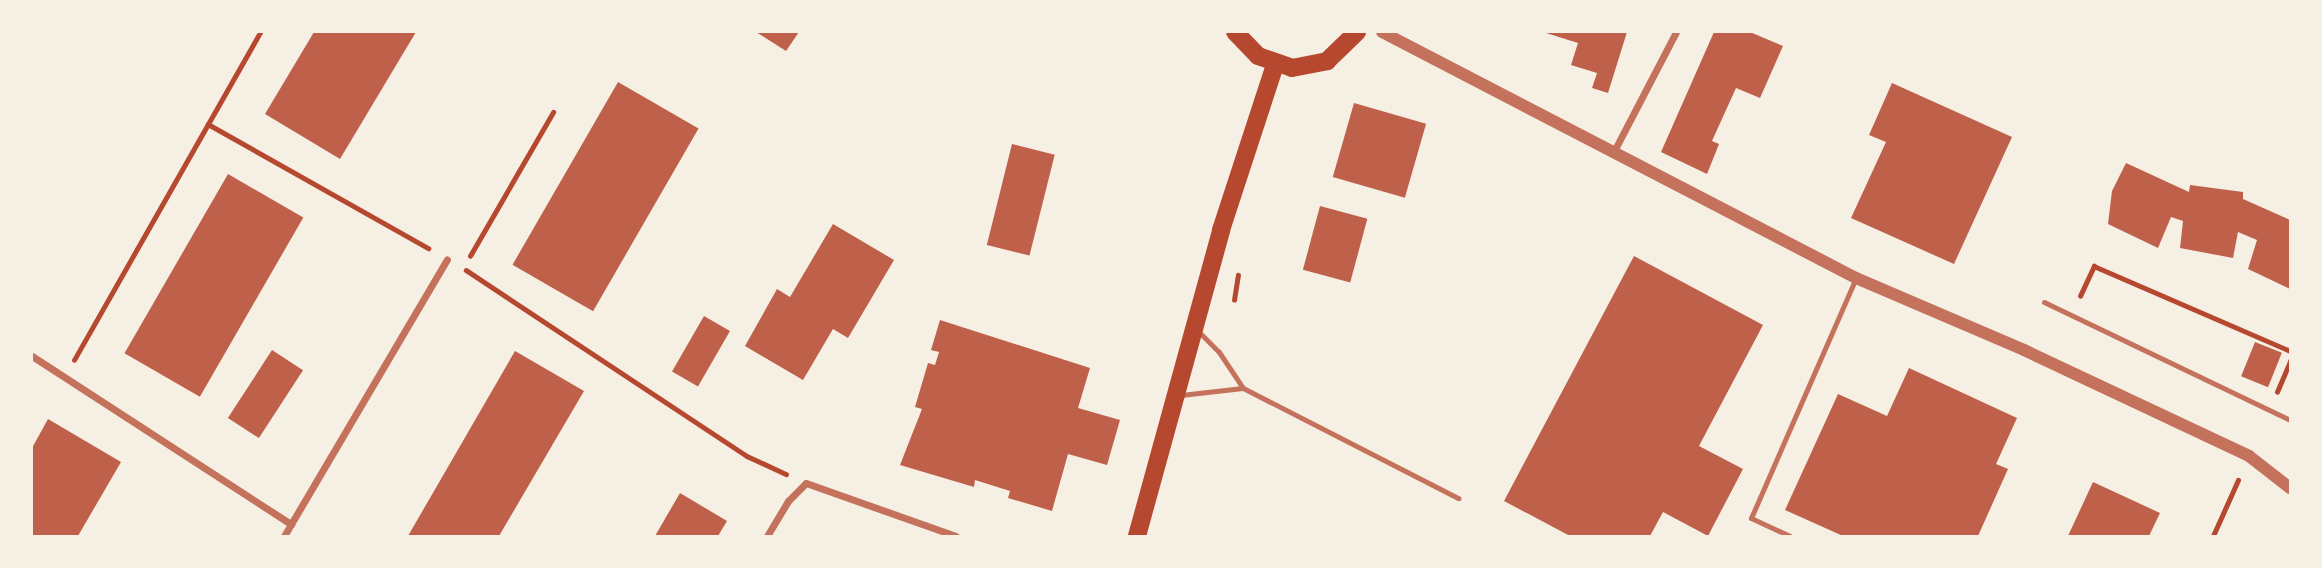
<!DOCTYPE html>
<html>
<head>
<meta charset="utf-8">
<style>
	body { margin:0 }
	#map { position:relative; width:2322px; height:568px; overflow:hidden; background:#f6efe4; font-family:Manrope,sans-serif }
	div>[style] { position:absolute }
	.building>* { inset:0; background:#bf614a; transform-origin:0 0 }
	.path>* { height:4.5px; margin:-2.25px; padding:0 2.25px; transform-origin:2.25px; border-radius:2.25px; background:#b5482f }
	.service>* { height:5px; margin:-2.5px; padding:0 2.5px; transform-origin:2.5px; border-radius:2.5px; background:#c5725c }
	.minor>* { height:7px; margin:-3.5px; padding:0 3.5px; transform-origin:3.5px; border-radius:3.5px; background:#c5725c }
	.tertiary>* { height:12px; margin:-6px; padding:0 6px; transform-origin:6px; border-radius:6px; background:#c5725c }
	.primary>* { height:18px; margin:-9px; padding:0 9px; transform-origin:9px; border-radius:9px; background:#b5482f }
	span { translate:-50% -50%; white-space:nowrap; text-align:center; line-height:1.15; -webkit-text-stroke:7px #f6efe4; paint-order:stroke }
	.frame { position:absolute; inset:0; border:33px solid #f6efe4; pointer-events:none }
</style>
</head>
<body>
<div id="map">
	<div class="building">
		<i style="clip-path:polygon(314px 32px,416px 32px,340px 159px,265px 114px)"></i>
		<i style="clip-path:polygon(756px 32px,799px 32px,786px 51px)"></i>
		<i style="clip-path:polygon(1543px 32px,1627px 32px,1608px 93px,1592px 88px,1597px 73px,1571px 65px,1578px 43px)"></i>
		<i style="clip-path:polygon(1714px 32px,1750px 32px,1783px 46px,1760px 98px,1736px 88px,1712px 141px,1719px 144px,1707px 174px,1661px 152px)"></i>
		<i style="left:618px;top:82px;width:93px;height:211px;rotate:30deg"></i>
		<i style="clip-path:polygon(1892px 83px,2012px 137px,1954px 264px,1851px 218px,1886px 142px,1869px 135px)"></i>
		<i style="left:1354px;top:103px;width:75px;height:77px;rotate:16deg"></i>
		<i style="left:1012px;top:144px;width:44px;height:104px;rotate:14deg"></i>
		<i style="clip-path:polygon(2126px 163px,2189px 192px,2190px 185px,2243px 192px,2243px 199px,2290px 220px,2290px 289px,2248px 269px,2257px 240px,2238px 232px,2233px 258px,2180px 248px,2183px 221px,2171px 217px,2158px 248px,2108px 224px,2112px 191px)"></i>
		<i style="left:228px;top:174px;width:87px;height:207px;rotate:30deg"></i>
		<i style="left:1320px;top:206px;width:49px;height:66px;rotate:15deg"></i>
		<i style="clip-path:polygon(833px 224px,894px 260px,848px 338px,833px 329px,803px 380px,745px 346px,777px 289px,790px 297px)"></i>
		<i style="clip-path:polygon(1634px 256px,1763px 325px,1699px 446px,1743px 469px,1708px 536px,1663px 512px,1650px 536px,1570px 536px,1504px 501px)"></i>
		<i style="left:704px;top:316px;width:30px;height:64px;rotate:30deg"></i>
		<i style="clip-path:polygon(940px 320px,1090px 368px,1078px 408px,1120px 420px,1107px 465px,1068px 454px,1052px 511px,1008px 498px,1010px 491px,975px 480px,974px 487px,900px 465px,922px 409px,915px 407px,928px 363px,935px 365px,939px 352px,931px 350px)"></i>
		<i style="left:2255px;top:342px;width:29px;height:37px;rotate:22deg"></i>
		<i style="left:272px;top:350px;width:37px;height:81px;rotate:33deg"></i>
		<i style="clip-path:polygon(515px 351px,584px 391px,499px 536px,408px 536px)"></i>
		<i style="clip-path:polygon(1909px 368px,2017px 418px,1996px 464px,2008px 469px,1978px 536px,1843px 536px,1785px 510px,1838px 394px,1887px 416px)"></i>
		<i style="clip-path:polygon(48px 419px,121px 462px,78px 536px,32px 536px,32px 448px)"></i>
		<i style="clip-path:polygon(2093px 482px,2160px 513px,2149px 536px,2068px 536px)"></i>
		<i style="clip-path:polygon(680px 493px,727px 521px,718px 536px,655px 536px)"></i>
	</div>
	<div class="path">
		<i style="left:208px;top:124px;width:253px;rotate:29.4deg"></i>
		<i style="left:470px;top:256px;width:166px;rotate:-60deg"></i>
		<i style="left:466px;top:270px;width:337px;rotate:33.5deg"></i>
		<i style="left:747px;top:456px;width:43px;rotate:24.8deg"></i>
		<i style="left:2080px;top:296px;width:33px;rotate:-65deg"></i>
		<i style="left:2094px;top:266px;width:214px;rotate:23.4deg"></i>
		<i style="left:1234px;top:300px;width:25px;rotate:-81deg"></i>
		<i style="left:74px;top:360px;width:377px;rotate:-60.4deg"></i>
		<i style="left:2277px;top:392px;width:34px;rotate:-67deg"></i>
		<i style="left:2213px;top:536px;width:61px;rotate:-65.9deg"></i>
	</div>
	<div class="service">
		<i style="left:2044px;top:302px;width:273px;rotate:25.6deg"></i>
		<i style="left:1197px;top:330px;width:31px;rotate:45deg"></i>
		<i style="left:1219px;top:352px;width:43px;rotate:56.3deg"></i>
		<i style="left:1243px;top:388px;width:242px;rotate:27.1deg"></i>
		<i style="left:1181px;top:395px;width:62px;rotate:-6.4deg"></i>
		<i style="left:1790px;top:536px;width:43px;rotate:-155.2deg"></i>
		<i style="left:1751px;top:518px;width:262px;rotate:-66.4deg"></i>
	</div>
	<div class="minor">
		<i style="left:1613px;top:153px;width:136px;rotate:-62.5deg"></i>
		<i style="left:32px;top:356px;width:309px;rotate:33deg"></i>
		<i style="left:284px;top:536px;width:321px;rotate:-59.5deg"></i>
		<i style="left:767px;top:536px;width:41px;rotate:-59deg"></i>
		<i style="left:788px;top:501px;width:25px;rotate:-45deg"></i>
		<i style="left:806px;top:483px;width:159px;rotate:19.5deg"></i>
	</div>
	<div class="tertiary">
		<i style="left:1382px;top:32px;width:534px;rotate:27.43deg"></i>
		<i style="left:1856px;top:278px;width:183px;rotate:23.2deg"></i>
		<i style="left:2024px;top:350px;width:249px;rotate:25.2deg"></i>
		<i style="left:2249px;top:456px;width:52px;rotate:38deg"></i>
	</div>
	<div class="primary">
		<i style="left:1235px;top:32px;width:33px;rotate:46deg"></i>
		<i style="left:1258px;top:56px;width:36px;rotate:19deg"></i>
		<i style="left:1292px;top:68px;width:36px;rotate:-11deg"></i>
		<i style="left:1327px;top:61px;width:42px;rotate:-44deg"></i>
		<i style="left:1137px;top:536px;width:317px;rotate:-74.6deg"></i>
		<i style="left:1221px;top:230px;width:174px;rotate:-71.9deg"></i>
	</div>
	<div class="frame"></div>
</div>
</body>
</html>
